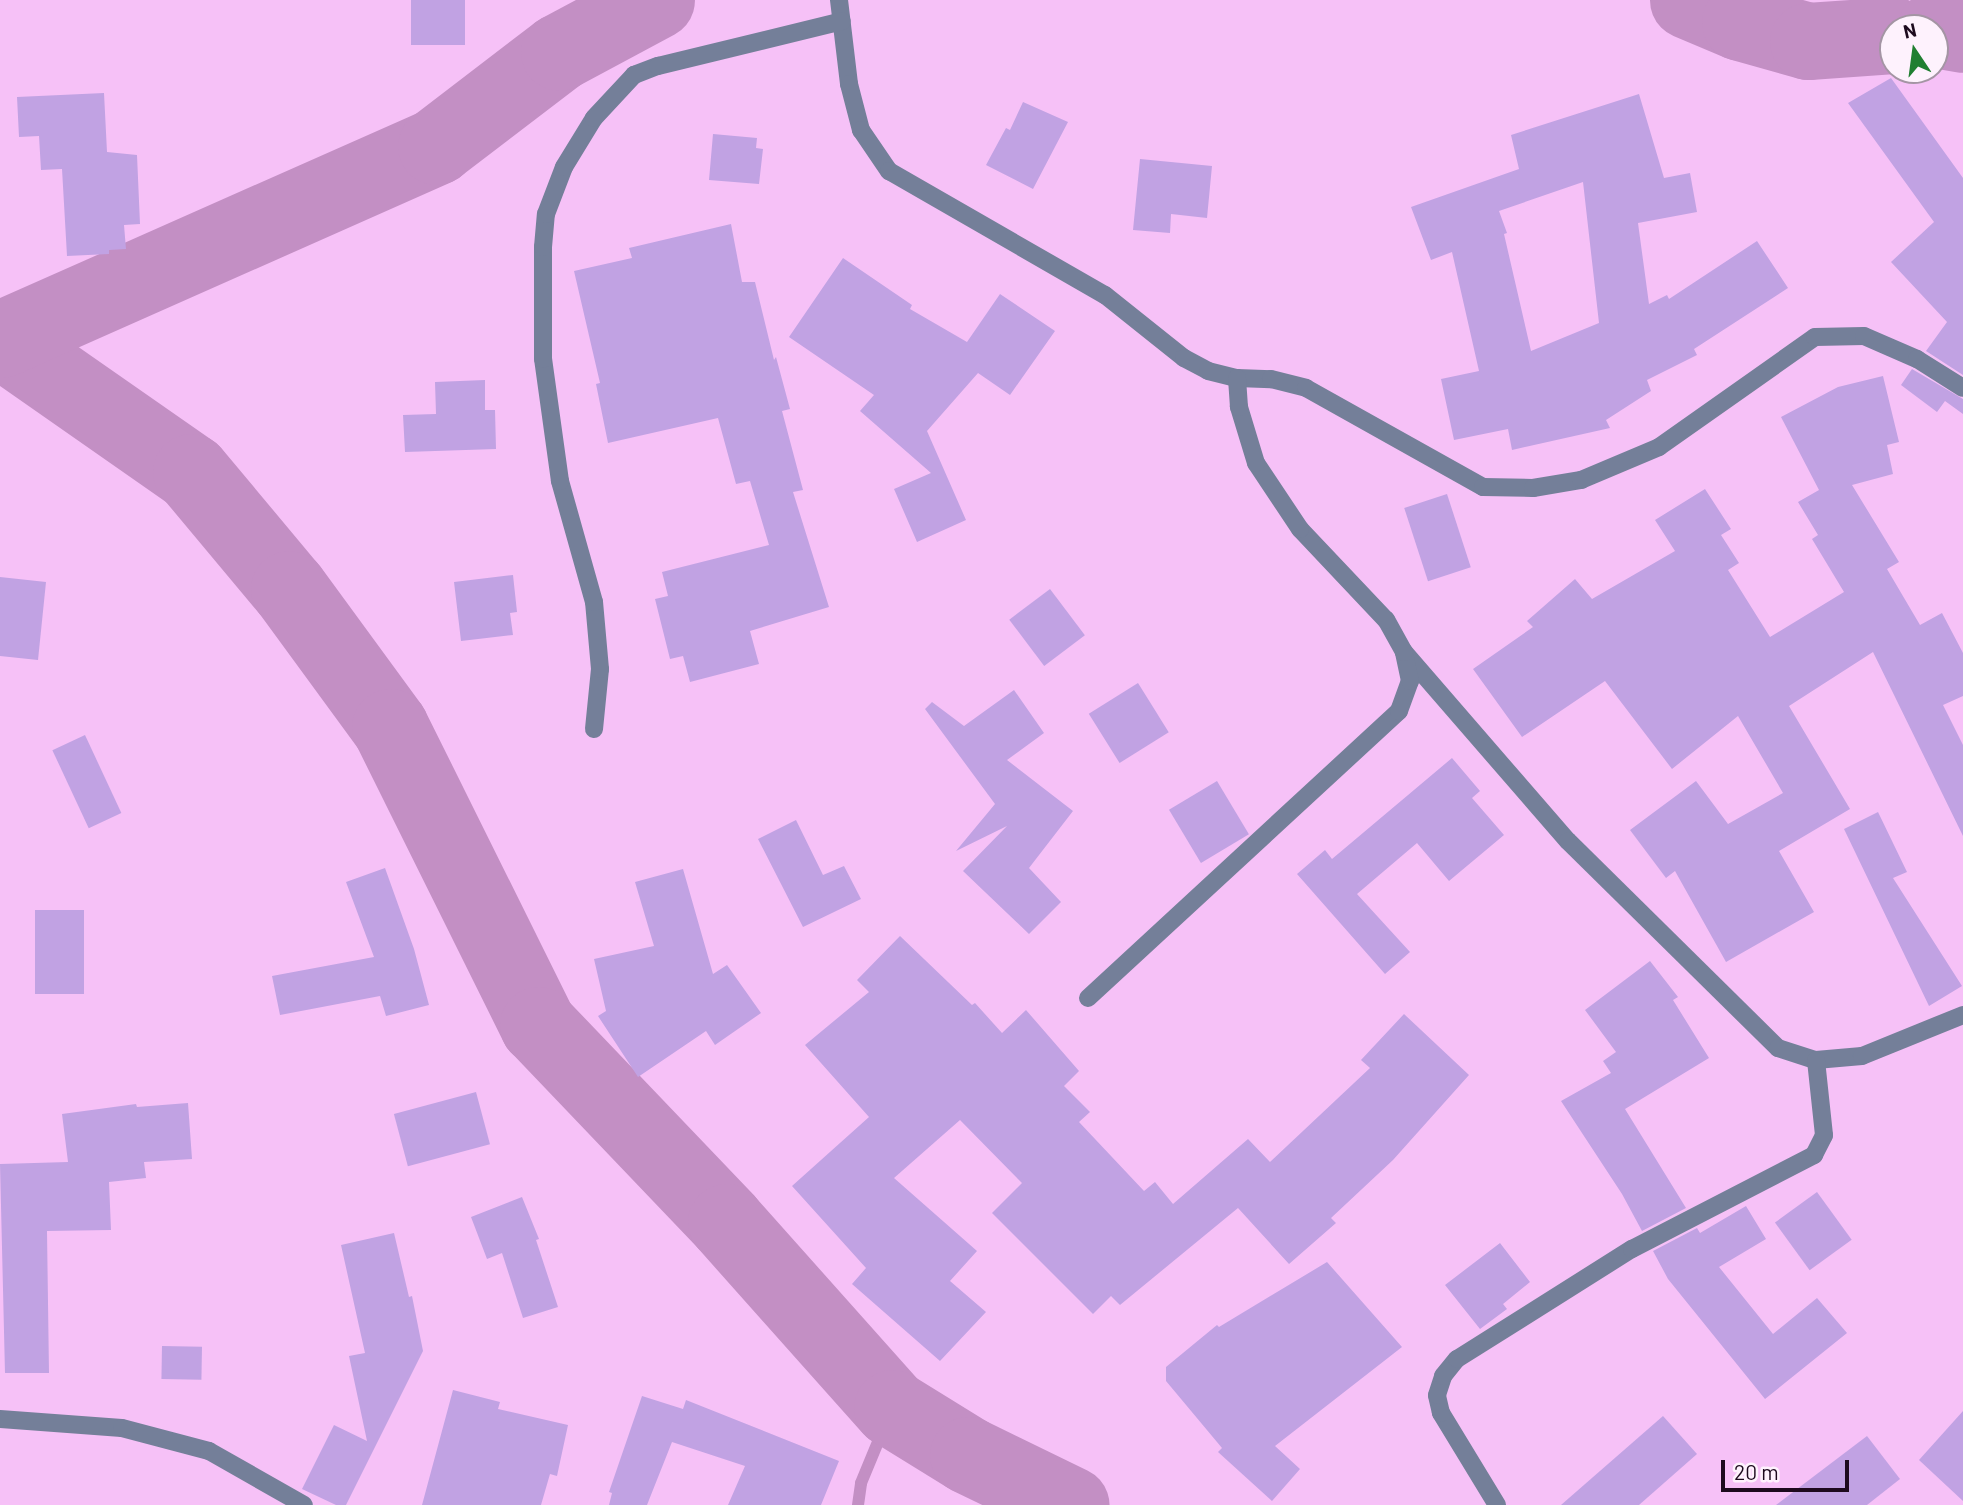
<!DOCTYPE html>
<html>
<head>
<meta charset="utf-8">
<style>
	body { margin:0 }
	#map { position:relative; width:1963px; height:1505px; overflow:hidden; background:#f6c1f7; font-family:Barlow,sans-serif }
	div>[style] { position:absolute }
	.stream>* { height:12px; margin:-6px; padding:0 6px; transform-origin:6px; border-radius:6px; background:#c38fc4 }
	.river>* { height:77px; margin:-38.5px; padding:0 38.5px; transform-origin:38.5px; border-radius:38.5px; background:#c38fc4 }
	.building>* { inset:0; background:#c1a2e3; transform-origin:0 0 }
	.minor>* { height:18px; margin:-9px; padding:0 9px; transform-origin:9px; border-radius:9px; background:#747f99 }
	span { translate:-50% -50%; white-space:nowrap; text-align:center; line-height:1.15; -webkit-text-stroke:6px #fef2fd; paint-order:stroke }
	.north { position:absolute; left:1879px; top:14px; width:70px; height:70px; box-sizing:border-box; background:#fef2fd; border:2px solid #a495a4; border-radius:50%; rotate:347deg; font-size:19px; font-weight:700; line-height:28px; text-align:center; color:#1d0a1e }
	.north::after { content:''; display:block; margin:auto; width:24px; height:32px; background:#207f31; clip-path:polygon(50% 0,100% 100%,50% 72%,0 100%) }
	.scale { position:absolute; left:1721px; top:1460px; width:128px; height:32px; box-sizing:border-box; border:4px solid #1d0a1e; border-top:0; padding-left:9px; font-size:21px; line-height:24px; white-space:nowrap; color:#1d0a1e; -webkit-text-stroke:5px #fef2fd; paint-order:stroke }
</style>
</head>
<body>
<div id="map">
	<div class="stream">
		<i style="left:858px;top:1505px;width:22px;rotate:-82deg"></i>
		<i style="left:861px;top:1483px;width:81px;rotate:-67.5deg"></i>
	</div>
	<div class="river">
		<i style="left:1688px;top:0;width:56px;rotate:22.9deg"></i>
		<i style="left:1740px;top:22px;width:71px;rotate:15.6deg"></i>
		<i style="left:1808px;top:41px;width:85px;rotate:-4deg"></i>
		<i style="left:1935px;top:29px;width:28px;rotate:10deg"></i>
		<i style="left:0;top:339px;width:233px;rotate:34.9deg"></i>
		<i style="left:191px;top:472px;width:153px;rotate:50.1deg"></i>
		<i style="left:289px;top:589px;width:171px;rotate:53.8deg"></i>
		<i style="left:390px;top:727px;width:333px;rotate:63.6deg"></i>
		<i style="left:538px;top:1025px;width:272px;rotate:46.3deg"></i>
		<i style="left:726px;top:1222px;width:249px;rotate:48.3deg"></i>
		<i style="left:892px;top:1408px;width:89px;rotate:31.7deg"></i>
		<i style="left:968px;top:1455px;width:114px;rotate:25.9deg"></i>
		<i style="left:1px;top:339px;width:476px;rotate:-23.9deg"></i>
		<i style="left:436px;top:146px;width:155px;rotate:-37.4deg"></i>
		<i style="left:559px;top:52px;width:110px;rotate:-28.2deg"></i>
	</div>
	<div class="building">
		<i style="left:411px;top:0;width:54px;height:45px"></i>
		<i style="clip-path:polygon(1891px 78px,1963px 178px,1963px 375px,1926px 351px,1947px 322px,1891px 262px,1934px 222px,1848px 103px)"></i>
		<i style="clip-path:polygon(104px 93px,107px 152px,137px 155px,140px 224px,124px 225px,126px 249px,109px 250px,109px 254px,67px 256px,62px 169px,41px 170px,39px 136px,19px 137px,17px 97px)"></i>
		<i style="clip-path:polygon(evenodd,1639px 94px,1664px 178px,1690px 173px,1697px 212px,1638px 223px,1649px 304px,1667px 295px,1669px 299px,1757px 241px,1788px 288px,1694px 349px,1697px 355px,1647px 380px,1651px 391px,1606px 420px,1610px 428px,1512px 450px,1508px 429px,1454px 440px,1441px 379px,1479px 371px,1452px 252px,1431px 260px,1411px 207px,1519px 169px,1511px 135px,1639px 94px,1583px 182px,1599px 323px,1531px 351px,1504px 234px,1507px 233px,1499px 211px,1583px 182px)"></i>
		<i style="clip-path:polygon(1023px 102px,1068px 122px,1033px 189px,986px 165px,1006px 128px,1010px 130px)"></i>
		<i style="clip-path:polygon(713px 134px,757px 138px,756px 148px,763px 149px,759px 184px,709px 180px)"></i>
		<i style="clip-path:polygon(1140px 159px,1212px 166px,1207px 218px,1171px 214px,1170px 233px,1133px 230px)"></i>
		<i style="clip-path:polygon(731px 224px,742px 282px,755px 282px,774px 360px,776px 357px,790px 409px,782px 411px,803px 490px,793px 492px,829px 607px,750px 631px,759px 664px,690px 682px,683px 656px,670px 659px,655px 599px,668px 596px,662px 572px,769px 545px,750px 481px,736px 484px,718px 418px,608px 443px,596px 384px,600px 383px,574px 271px,632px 258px,629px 248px)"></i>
		<i style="clip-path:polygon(843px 258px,912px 305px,910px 309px,967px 342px,1000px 294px,1055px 331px,1010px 395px,978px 373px,927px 431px,966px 520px,917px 542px,894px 489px,931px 473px,860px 411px,874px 395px,789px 337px)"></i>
		<i style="clip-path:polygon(1912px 369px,1963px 399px,1963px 414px,1945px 401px,1937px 412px,1901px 385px)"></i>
		<i style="clip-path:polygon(1883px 376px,1899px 442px,1887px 445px,1893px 474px,1852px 485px,1899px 562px,1887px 569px,1920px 625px,1942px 613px,1963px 653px,1963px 696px,1943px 705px,1963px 745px,1963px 836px,1873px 652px,1789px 706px,1850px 809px,1779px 851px,1814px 912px,1726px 962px,1675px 871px,1666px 878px,1630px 830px,1696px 781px,1728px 824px,1783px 793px,1738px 716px,1672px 769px,1605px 681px,1522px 737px,1473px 669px,1533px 627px,1527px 621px,1575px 579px,1592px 599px,1675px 551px,1655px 520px,1705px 489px,1731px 529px,1721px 535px,1739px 563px,1728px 570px,1770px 637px,1844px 592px,1812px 539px,1818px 535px,1798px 502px,1819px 490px,1781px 417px,1838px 387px)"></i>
		<i style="clip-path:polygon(485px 380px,485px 410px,495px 410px,496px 449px,405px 452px,403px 415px,436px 414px,435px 382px)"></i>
		<i style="left:1447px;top:494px;width:77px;height:45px;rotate:72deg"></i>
		<i style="clip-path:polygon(513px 575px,517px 612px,510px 613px,513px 635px,461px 641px,454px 582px)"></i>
		<i style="clip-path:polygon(0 577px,46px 582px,38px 660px,0 656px)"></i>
		<i style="left:1050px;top:589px;width:58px;height:51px;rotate:53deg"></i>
		<i style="left:1138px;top:683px;width:58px;height:58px;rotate:58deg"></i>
		<i style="clip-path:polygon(1014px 690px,1044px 733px,1007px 760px,1073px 811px,1029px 868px,1061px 902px,1029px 934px,963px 871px,1007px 826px,956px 851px,995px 804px,925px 709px,932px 702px,964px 726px)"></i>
		<i style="left:85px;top:735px;width:86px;height:36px;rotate:65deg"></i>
		<i style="clip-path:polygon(1452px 758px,1480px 791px,1472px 798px,1504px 835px,1449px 881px,1417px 843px,1357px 894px,1410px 952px,1385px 974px,1297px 874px,1325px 850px,1332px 859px)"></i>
		<i style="left:1217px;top:781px;width:62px;height:56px;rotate:59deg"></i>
		<i style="clip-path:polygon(1878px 812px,1907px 872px,1893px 878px,1962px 986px,1929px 1006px,1844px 829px)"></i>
		<i style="clip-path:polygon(796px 820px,823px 875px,844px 866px,861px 899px,803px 927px,758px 839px)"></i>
		<i style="clip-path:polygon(385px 868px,414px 949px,429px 1005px,386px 1016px,380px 996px,280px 1015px,272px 976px,374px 957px,346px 882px)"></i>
		<i style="clip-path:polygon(683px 869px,713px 974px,727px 965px,761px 1013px,715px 1045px,706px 1031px,638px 1077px,598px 1016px,606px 1011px,594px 959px,654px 946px,635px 882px)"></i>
		<i style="left:35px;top:910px;width:49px;height:84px"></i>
		<i style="clip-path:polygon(900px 936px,972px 1005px,975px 1003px,1002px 1033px,1026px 1010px,1079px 1071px,1064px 1086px,1090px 1112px,1079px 1122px,1144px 1191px,1155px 1182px,1173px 1204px,1248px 1139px,1270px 1162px,1370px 1068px,1361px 1060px,1404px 1014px,1469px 1075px,1393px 1160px,1331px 1218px,1336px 1223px,1289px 1264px,1238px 1208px,1120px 1305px,1111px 1296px,1093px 1314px,992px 1213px,1022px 1183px,960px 1120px,894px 1178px,977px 1251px,950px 1281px,986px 1312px,940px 1361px,852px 1284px,866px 1268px,792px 1186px,869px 1117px,805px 1045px,869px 992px,857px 980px)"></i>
		<i style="clip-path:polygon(1650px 961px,1678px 997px,1673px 1000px,1709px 1058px,1625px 1109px,1686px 1208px,1642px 1231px,1622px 1194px,1561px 1101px,1611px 1073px,1603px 1061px,1616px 1052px,1585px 1010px)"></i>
		<i style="left:476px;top:1092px;width:54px;height:85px;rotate:75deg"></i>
		<i style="clip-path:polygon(188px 1103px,192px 1159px,144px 1162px,146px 1178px,109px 1182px,111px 1230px,47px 1231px,49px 1373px,5px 1373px,0 1164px,68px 1162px,62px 1114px,136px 1104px,137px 1107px)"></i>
		<i style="left:1817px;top:1192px;width:59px;height:52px;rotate:54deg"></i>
		<i style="clip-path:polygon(522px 1197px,539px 1239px,536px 1240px,558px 1307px,523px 1318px,502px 1253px,487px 1259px,471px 1217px)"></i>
		<i style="clip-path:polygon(1746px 1206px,1766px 1239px,1719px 1267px,1773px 1334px,1817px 1298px,1847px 1333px,1765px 1399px,1668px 1279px,1653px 1251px,1697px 1228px,1700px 1233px)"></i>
		<i style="clip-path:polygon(394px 1233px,409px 1297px,412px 1296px,423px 1351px,346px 1505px,336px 1505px,302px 1489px,334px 1425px,367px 1441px,349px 1356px,365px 1353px,341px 1245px)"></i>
		<i style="clip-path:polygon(1500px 1243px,1530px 1282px,1503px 1304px,1507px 1309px,1480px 1329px,1445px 1285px)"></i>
		<i style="clip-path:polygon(1327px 1262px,1402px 1347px,1275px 1446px,1300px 1469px,1272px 1501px,1218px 1452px,1222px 1448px,1166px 1381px,1166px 1367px,1217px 1325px,1219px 1327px)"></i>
		<i style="left:162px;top:1346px;width:40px;height:33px;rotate:1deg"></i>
		<i style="clip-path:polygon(453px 1390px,500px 1402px,498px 1409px,568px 1425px,557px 1476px,550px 1474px,541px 1505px,422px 1505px)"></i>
		<i style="clip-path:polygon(642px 1396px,683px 1409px,686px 1400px,839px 1461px,821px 1505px,728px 1505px,745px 1466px,672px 1442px,647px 1505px,609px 1505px,612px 1493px,609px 1492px)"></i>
		<i style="clip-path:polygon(1963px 1411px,1963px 1501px,1919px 1460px)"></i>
		<i style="clip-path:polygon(1663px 1416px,1697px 1454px,1639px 1505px,1561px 1505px)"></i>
		<i style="clip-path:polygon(1867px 1436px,1900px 1479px,1867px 1505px,1776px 1505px)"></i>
	</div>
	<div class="minor">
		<i style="left:839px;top:0;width:85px;rotate:83.2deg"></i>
		<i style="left:849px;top:84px;width:48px;rotate:75.4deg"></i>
		<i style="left:861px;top:130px;width:50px;rotate:55.7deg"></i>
		<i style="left:889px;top:171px;width:249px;rotate:29.9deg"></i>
		<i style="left:1105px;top:295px;width:101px;rotate:38.6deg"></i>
		<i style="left:1184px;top:358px;width:27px;rotate:28deg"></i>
		<i style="left:1208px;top:371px;width:30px;rotate:14deg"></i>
		<i style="left:1237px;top:378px;width:34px;rotate:2deg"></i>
		<i style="left:1271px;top:379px;width:36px;rotate:14deg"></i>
		<i style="left:1306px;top:388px;width:203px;rotate:29.2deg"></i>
		<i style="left:1483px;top:487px;width:50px;rotate:1.1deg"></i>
		<i style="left:1533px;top:488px;width:49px;rotate:-9.5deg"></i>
		<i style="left:1581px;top:480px;width:85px;rotate:-22.9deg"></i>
		<i style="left:1659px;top:447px;width:191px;rotate:-35.2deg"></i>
		<i style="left:1815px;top:337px;width:49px;rotate:-1.2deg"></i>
		<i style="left:1864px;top:336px;width:58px;rotate:23.5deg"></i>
		<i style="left:1917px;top:359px;width:54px;rotate:32.2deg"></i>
		<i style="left:1404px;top:652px;width:250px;rotate:49.1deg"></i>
		<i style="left:1568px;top:841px;width:295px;rotate:44.6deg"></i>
		<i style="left:1778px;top:1048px;width:40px;rotate:18deg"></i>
		<i style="left:1816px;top:1060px;width:46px;rotate:-5deg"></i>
		<i style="left:1862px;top:1056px;width:109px;rotate:-22.1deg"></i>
		<i style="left:594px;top:729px;width:60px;rotate:-84.3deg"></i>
		<i style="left:600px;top:669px;width:67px;rotate:-95.1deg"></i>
		<i style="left:594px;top:602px;width:126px;rotate:-105.7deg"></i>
		<i style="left:560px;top:481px;width:123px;rotate:-97.9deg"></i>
		<i style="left:543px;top:359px;width:112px;rotate:-90deg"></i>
		<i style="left:543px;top:247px;width:33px;rotate:-85deg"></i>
		<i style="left:546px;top:214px;width:50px;rotate:-69deg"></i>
		<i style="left:564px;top:167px;width:57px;rotate:-58.5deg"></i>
		<i style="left:594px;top:118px;width:59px;rotate:-47.1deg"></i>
		<i style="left:634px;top:75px;width:26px;rotate:-21deg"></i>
		<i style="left:658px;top:66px;width:189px;rotate:-13.7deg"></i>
		<i style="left:1088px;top:998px;width:423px;rotate:-42.7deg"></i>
		<i style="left:1399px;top:711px;width:32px;rotate:-70deg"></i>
		<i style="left:1410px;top:681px;width:30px;rotate:-102deg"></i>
		<i style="left:1404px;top:652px;width:37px;rotate:-119deg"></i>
		<i style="left:1386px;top:620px;width:125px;rotate:-133.4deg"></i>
		<i style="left:1300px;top:529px;width:79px;rotate:-123.7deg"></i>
		<i style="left:1256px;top:463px;width:59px;rotate:-106.9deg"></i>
		<i style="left:1239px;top:407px;width:29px;rotate:-94deg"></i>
		<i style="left:0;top:1419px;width:122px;rotate:4.2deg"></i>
		<i style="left:122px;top:1428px;width:90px;rotate:14.8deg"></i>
		<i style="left:209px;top:1451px;width:109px;rotate:29.6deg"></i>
		<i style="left:1497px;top:1505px;width:108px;rotate:-121.3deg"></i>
		<i style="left:1441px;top:1413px;width:18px;rotate:-103deg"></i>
		<i style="left:1437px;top:1395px;width:20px;rotate:-72deg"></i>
		<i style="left:1443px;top:1376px;width:22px;rotate:-51deg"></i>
		<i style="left:1457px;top:1359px;width:207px;rotate:-32.2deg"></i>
		<i style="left:1632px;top:1249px;width:205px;rotate:-27.3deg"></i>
		<i style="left:1814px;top:1155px;width:22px;rotate:-63deg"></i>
		<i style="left:1824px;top:1135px;width:75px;rotate:-96.1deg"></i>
	</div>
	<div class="north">N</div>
	<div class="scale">20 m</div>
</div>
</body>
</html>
